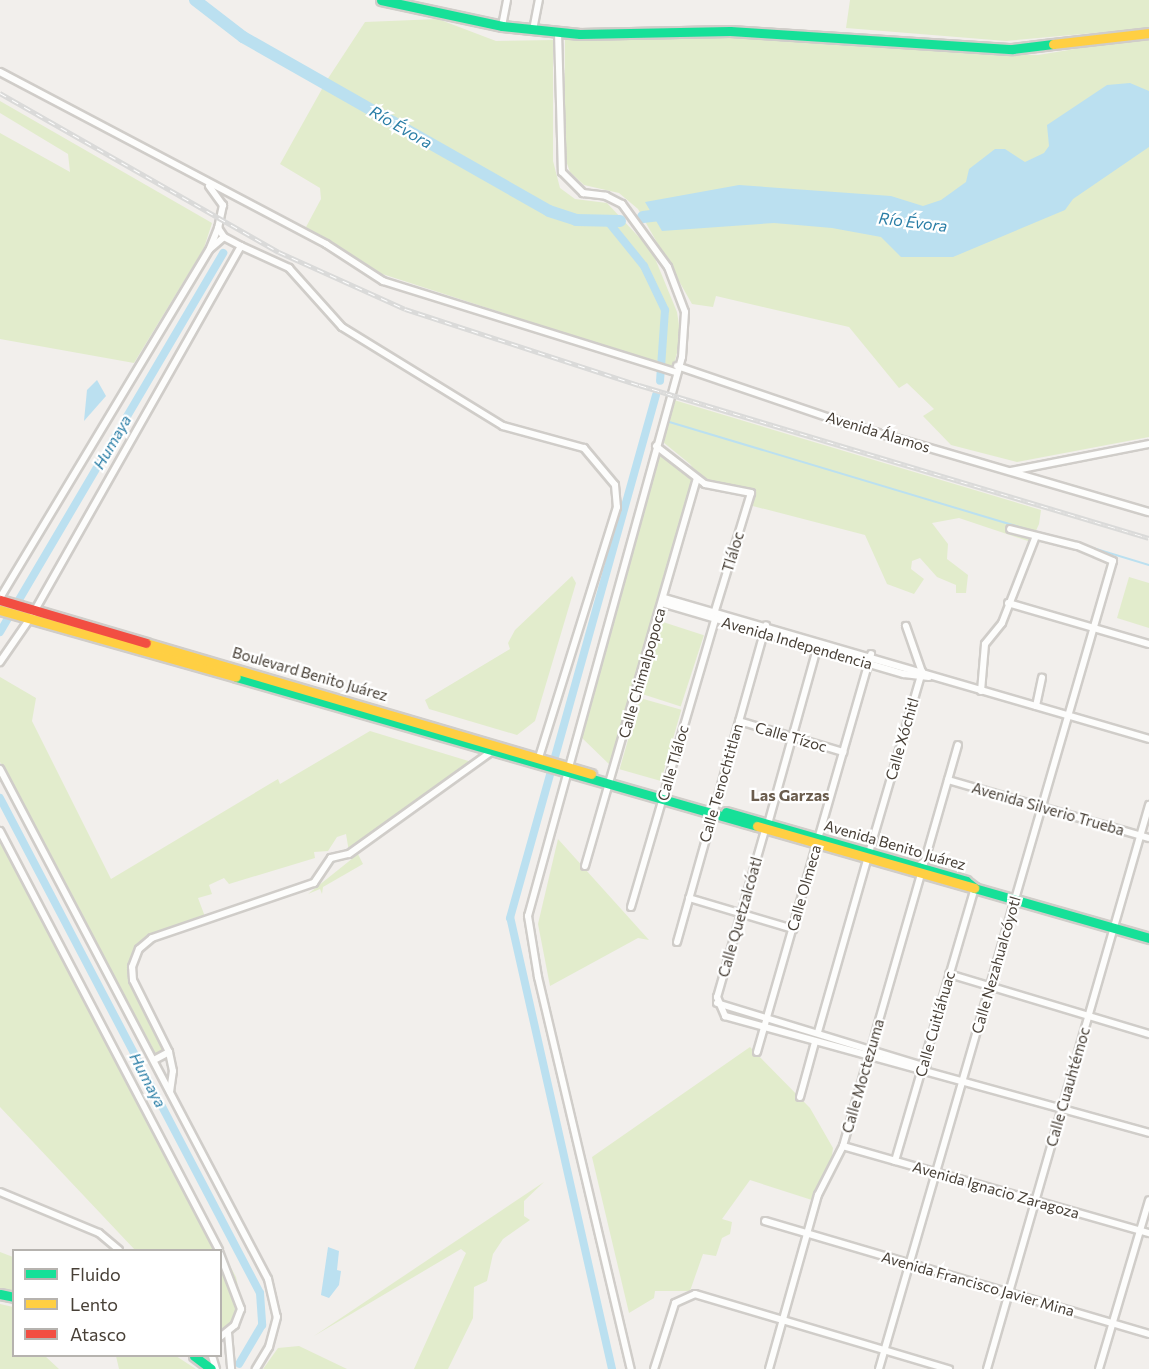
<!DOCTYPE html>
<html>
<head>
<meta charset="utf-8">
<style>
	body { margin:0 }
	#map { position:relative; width:1149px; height:1369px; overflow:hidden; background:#f2efec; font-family:Commissioner,sans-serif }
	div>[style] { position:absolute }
	.green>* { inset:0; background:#e2eccc; transform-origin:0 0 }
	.water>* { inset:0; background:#bbe0f0 }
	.stream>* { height:2px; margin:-1px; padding:0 1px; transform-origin:1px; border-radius:1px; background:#bbe0f0 }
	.canal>* { height:8px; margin:-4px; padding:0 4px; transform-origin:4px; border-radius:4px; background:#bbe0f0 }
	.river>* { height:12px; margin:-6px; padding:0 6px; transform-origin:6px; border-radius:6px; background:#bbe0f0 }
	.roads { filter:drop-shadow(2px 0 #d0cdc9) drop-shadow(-2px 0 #d0cdc9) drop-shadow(0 2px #d0cdc9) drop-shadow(0 -2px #d0cdc9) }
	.street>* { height:6px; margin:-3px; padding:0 3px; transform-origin:3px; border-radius:3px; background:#fdfdfc }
	.fast>* { height:9px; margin:-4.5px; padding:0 4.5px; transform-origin:4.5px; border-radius:4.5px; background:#16e098 }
	.slow>* { height:9px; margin:-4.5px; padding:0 4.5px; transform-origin:4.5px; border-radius:4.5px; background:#ffcf43 }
	.jam>* { height:9px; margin:-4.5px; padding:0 4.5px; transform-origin:4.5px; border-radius:4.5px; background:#f24e42 }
	.rail>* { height:4.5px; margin-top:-2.25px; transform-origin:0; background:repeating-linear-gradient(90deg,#fff 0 7px,#dadad9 0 14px); box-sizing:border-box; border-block:2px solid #dadad9 }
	span { translate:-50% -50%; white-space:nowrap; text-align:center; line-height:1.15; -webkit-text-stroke:4.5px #fff; paint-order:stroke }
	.street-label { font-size:15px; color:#484037 }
	.water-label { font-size:16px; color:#2a7ea6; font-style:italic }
	.neighbourhood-label { font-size:16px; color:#6b5d4e; font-weight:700 }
	.legend { position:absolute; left:12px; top:1249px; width:210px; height:108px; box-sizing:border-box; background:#fff; border:2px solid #b6b3af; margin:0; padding:8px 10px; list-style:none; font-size:18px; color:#484037 }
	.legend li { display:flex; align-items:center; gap:12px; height:30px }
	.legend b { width:30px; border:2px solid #b6b3af }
</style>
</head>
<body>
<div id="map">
	<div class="green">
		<i style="clip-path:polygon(850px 0,1149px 0,1149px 28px,1006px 41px,846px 28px)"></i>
		<i style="clip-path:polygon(438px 19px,496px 41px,553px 40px,553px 161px,560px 188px,575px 199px,607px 203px,652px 251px,677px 312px,681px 338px,673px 368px,373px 271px,306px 227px,321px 199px,320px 188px,280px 164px,327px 80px,365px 22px)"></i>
		<i style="clip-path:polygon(639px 35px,834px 41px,982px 54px,1038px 55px,1149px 37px,1149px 437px,1017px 462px,951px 445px,923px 416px,934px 409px,907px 383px,899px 388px,849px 327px,716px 296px,713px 307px,692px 304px,638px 209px,619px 193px,584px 185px,570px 172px,564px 155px,565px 38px)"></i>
		<i style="clip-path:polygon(0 101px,212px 223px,204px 248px,134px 363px,0 339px,0 133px,70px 172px,68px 154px,0 113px)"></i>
		<i style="clip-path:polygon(674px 400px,1041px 510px,1039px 524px,1031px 542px,959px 518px,932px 523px,948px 544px,947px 559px,968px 575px,966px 593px,956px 593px,956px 585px,937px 577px,920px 558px,912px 561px,911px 569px,924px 579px,914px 594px,887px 584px,865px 535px,749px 505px,754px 491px,700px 478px,690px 464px,663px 442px,666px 415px)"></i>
		<i style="clip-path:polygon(659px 450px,693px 482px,612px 767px,581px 737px)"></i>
		<i style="clip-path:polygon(572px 576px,576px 583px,535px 721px,517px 735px,429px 709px,425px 700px,510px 649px,508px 643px,515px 630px)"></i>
		<i style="clip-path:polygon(1129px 577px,1149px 583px,1149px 628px,1117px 618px)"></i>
		<i style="left:663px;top:622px;width:43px;height:75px;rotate:18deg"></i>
		<i style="clip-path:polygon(0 677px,36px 698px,32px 721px,111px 879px,278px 779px,280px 784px,370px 731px,475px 763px,349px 852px,346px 834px,337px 837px,328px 851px,314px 852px,315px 858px,229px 884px,224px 878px,209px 885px,212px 894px,198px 898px,207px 922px,140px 948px,132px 963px,164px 1049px,156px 1054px,0 762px)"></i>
		<i style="left:640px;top:698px;width:43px;height:74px;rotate:16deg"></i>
		<i style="clip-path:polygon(0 833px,236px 1277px,242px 1305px,229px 1335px,221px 1338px,220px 1250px,135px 1250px,0 1107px)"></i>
		<i style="clip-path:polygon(558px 839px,649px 940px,638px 938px,550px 986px,538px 924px)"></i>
		<i style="clip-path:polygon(358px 854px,363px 864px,323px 887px,322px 894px,320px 889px,308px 894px)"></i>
		<i style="clip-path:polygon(750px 1047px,810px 1108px,833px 1148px,830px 1171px,815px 1201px,750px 1180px,722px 1219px,732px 1222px,730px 1234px,722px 1238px,716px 1256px,703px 1254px,690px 1291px,655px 1291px,654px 1298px,629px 1313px,592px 1157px)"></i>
		<i style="clip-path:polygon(544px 1182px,524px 1201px,524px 1216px,530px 1220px,503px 1239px,493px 1254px,487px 1281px,474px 1287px,473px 1318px,448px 1369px,414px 1369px,466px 1253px,461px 1249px,314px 1336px)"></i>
		<i style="clip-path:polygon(0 1252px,13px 1257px,13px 1291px,0 1288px)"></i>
		<i style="clip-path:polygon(0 1304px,13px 1307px,14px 1356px,45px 1356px,59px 1369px,0 1369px)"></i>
		<i style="clip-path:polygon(299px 1346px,347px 1369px,263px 1369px,278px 1348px)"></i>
		<i style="clip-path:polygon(116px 1356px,176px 1356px,196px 1369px,119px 1369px)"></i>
	</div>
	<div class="water">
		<i style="clip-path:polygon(1130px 83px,1149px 91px,1149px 147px,1073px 199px,1065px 210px,953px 257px,901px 257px,881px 237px,832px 228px,774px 223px,662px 231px,645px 202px,739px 185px,891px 196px,923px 206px,941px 200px,966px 182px,969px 169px,995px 149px,1005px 149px,1025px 162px,1044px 153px,1049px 146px,1047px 125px,1107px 85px)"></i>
		<i style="clip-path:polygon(97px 380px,106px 396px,84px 421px,87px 390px)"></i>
		<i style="clip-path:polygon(328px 1247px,339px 1251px,337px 1270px,341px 1271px,339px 1285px,329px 1298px,321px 1295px)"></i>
	</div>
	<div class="stream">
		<i style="left:666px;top:421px;width:411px;rotate:16.7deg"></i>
		<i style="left:1083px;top:545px;width:69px;rotate:16.9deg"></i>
	</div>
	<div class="canal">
		<i style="left:610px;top:224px;width:54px;rotate:51deg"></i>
		<i style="left:644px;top:266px;width:49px;rotate:64.5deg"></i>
		<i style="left:665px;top:310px;width:71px;rotate:94deg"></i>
		<i style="left:0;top:632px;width:440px;rotate:-59.5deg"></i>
		<i style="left:0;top:798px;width:559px;rotate:62.29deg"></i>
		<i style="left:260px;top:1293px;width:32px;rotate:86deg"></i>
		<i style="left:262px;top:1325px;width:45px;rotate:120.5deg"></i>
		<i style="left:612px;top:1369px;width:462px;rotate:-102.7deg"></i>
		<i style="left:510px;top:918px;width:543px;rotate:-74.4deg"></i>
	</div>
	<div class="river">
		<i style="left:195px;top:0;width:61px;rotate:37.6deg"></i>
		<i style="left:243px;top:37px;width:352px;rotate:29.6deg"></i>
		<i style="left:549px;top:211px;width:28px;rotate:18deg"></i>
		<i style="left:576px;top:220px;width:44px;rotate:1.3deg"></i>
		<i style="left:643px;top:217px;width:25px;rotate:-7deg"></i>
	</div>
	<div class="roads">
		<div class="street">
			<i style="left:502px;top:26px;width:26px;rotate:-79deg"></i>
			<i style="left:533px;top:30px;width:31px;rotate:-79deg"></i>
			<i style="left:558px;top:32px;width:140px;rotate:88.4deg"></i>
			<i style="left:562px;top:172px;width:30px;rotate:45deg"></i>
			<i style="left:583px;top:193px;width:23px;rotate:7deg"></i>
			<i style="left:606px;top:196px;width:18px;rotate:27deg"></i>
			<i style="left:622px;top:204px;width:78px;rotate:53.9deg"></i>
			<i style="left:668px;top:267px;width:48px;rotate:69.3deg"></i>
			<i style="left:685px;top:312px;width:45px;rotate:93.8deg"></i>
			<i style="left:682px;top:357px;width:580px;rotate:105.4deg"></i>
			<i style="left:528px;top:916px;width:62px;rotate:80.7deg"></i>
			<i style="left:538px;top:977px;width:403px;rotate:76.7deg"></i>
			<i style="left:0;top:72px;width:369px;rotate:27.8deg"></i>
			<i style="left:326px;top:244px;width:68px;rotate:33deg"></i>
			<i style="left:383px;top:281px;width:306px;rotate:17.3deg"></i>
			<i style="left:209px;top:186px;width:24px;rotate:54deg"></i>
			<i style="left:223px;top:205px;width:24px;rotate:102deg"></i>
			<i style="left:218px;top:228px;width:11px;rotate:56deg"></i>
			<i style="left:241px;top:246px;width:53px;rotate:24.6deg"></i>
			<i style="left:289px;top:268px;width:79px;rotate:48.1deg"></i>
			<i style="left:342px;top:327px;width:189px;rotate:31.6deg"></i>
			<i style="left:503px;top:426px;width:84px;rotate:15.2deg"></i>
			<i style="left:584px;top:448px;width:48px;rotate:50deg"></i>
			<i style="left:615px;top:485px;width:22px;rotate:85deg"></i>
			<i style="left:617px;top:507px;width:265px;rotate:107.3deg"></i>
			<i style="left:210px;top:248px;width:22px;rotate:-68deg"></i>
			<i style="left:677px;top:366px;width:176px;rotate:18.8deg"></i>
			<i style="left:844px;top:423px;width:318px;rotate:16.3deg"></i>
			<i style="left:656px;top:446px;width:62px;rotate:37.8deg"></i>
			<i style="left:705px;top:484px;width:47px;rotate:11.1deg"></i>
			<i style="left:751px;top:493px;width:123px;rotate:107deg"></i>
			<i style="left:1011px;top:471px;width:141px;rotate:-11.1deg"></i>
			<i style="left:0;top:598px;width:407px;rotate:-59deg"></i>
			<i style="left:210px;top:249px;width:18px;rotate:-41deg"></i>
			<i style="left:224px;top:237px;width:19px;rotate:28deg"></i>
			<i style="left:241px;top:246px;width:426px;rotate:119.5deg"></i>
			<i style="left:31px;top:617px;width:55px;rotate:124.6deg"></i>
			<i style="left:664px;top:598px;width:505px;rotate:16.21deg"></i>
			<i style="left:662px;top:603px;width:252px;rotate:16.4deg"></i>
			<i style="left:904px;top:674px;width:25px;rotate:7deg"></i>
			<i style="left:1008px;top:603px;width:147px;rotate:16.2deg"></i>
			<i style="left:981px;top:691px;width:47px;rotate:-85.1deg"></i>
			<i style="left:985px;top:644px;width:27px;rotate:-51deg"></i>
			<i style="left:1002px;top:623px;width:93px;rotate:-68.7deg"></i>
			<i style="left:1036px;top:706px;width:29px;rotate:-78deg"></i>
			<i style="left:739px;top:721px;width:109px;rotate:16.6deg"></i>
			<i style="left:0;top:769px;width:576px;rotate:62.28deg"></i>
			<i style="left:268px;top:1279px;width:39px;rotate:77deg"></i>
			<i style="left:277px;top:1317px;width:31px;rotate:105deg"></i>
			<i style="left:269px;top:1347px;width:26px;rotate:121deg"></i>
			<i style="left:948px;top:780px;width:209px;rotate:16.1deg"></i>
			<i style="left:768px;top:824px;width:182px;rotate:-74.4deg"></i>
			<i style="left:765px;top:830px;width:174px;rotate:106deg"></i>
			<i style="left:717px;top:997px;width:21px;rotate:67deg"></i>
			<i style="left:725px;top:1016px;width:440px;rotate:15.4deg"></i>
			<i style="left:0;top:831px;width:473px;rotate:62.4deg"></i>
			<i style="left:869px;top:853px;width:189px;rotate:-73.7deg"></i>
			<i style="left:922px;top:672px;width:49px;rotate:-109.2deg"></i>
			<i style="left:585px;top:866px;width:403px;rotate:-73.9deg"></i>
			<i style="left:689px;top:898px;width:109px;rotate:16.6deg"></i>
			<i style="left:631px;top:907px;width:300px;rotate:-73.7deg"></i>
			<i style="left:677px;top:942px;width:329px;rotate:-74.3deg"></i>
			<i style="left:949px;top:974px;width:209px;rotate:16.7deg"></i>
			<i style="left:717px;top:1003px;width:219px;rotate:17deg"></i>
			<i style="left:818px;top:1032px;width:179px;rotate:-74.1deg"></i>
			<i style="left:757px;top:1052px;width:414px;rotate:-74deg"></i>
			<i style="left:154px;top:1060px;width:17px;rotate:-28deg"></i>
			<i style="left:170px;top:1092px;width:21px;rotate:-82deg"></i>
			<i style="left:173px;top:1071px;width:19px;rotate:-102deg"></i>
			<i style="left:169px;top:1052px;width:80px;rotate:-116.6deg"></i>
			<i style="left:133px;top:980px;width:13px;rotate:-94deg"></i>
			<i style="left:132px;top:967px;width:19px;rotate:-69deg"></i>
			<i style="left:139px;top:949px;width:17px;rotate:-40deg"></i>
			<i style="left:152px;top:938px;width:171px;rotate:-18.8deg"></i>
			<i style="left:314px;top:883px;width:30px;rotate:-56deg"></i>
			<i style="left:331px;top:858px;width:18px;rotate:-13deg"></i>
			<i style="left:349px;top:854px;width:175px;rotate:-35.7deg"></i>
			<i style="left:800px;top:1097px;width:57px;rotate:-74.7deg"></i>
			<i style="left:843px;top:1146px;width:318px;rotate:15.9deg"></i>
			<i style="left:895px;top:1161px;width:284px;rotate:-73.7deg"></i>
			<i style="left:0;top:1192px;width:107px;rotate:22.5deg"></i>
			<i style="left:99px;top:1233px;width:26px;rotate:40deg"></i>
			<i style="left:765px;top:1221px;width:400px;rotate:16.4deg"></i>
			<i style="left:220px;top:1254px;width:59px;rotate:69.1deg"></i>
			<i style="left:241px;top:1309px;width:17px;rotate:111deg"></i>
			<i style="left:235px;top:1325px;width:19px;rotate:141deg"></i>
			<i style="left:228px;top:1333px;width:36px;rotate:85deg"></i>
			<i style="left:212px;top:1356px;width:14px;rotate:73deg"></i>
			<i style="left:654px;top:1369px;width:69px;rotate:-72.3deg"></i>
			<i style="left:675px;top:1303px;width:22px;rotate:-24deg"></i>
			<i style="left:695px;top:1294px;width:265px;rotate:16.5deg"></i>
			<i style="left:769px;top:1369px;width:181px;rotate:-74.3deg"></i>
			<i style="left:818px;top:1195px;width:55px;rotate:-63deg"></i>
			<i style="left:843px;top:1146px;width:417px;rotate:-74deg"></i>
			<i style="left:879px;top:1369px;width:841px;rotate:-73.85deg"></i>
			<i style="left:1113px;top:561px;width:39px;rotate:-157deg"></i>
			<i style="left:1077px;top:546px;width:69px;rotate:-165.8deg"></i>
			<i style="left:987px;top:1369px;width:587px;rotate:-73.97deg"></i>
			<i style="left:1099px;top:1369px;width:176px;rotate:-73.5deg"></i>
		</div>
		<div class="fast">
			<i style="left:381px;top:0;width:124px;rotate:12.1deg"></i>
			<i style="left:502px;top:26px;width:78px;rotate:5.9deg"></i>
			<i style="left:580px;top:34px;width:150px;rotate:-1.1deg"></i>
			<i style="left:730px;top:31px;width:283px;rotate:3.7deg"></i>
			<i style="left:1012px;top:49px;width:41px;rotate:-7deg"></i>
			<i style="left:236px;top:677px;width:542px;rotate:15.96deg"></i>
			<i style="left:726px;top:812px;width:250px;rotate:16deg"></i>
			<i style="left:966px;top:881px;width:11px;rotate:38deg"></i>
			<i style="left:974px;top:888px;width:182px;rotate:15.9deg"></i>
			<i style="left:0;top:1294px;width:14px;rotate:12deg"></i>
			<i style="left:194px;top:1356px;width:21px;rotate:37deg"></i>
		</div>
		<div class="slow">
			<i style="left:1053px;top:44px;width:97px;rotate:-6.5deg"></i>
			<i style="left:0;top:610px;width:245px;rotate:15.8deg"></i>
			<i style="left:146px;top:643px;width:464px;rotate:16.4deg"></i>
			<i style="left:757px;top:826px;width:226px;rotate:15.9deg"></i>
		</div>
		<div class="jam">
			<i style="left:0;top:600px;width:152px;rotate:16.4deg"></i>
		</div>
	</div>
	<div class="rail">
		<i style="left:0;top:93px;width:321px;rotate:29.7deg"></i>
		<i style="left:279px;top:252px;width:138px;rotate:24.3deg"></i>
		<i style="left:405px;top:309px;width:246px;rotate:18deg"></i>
		<i style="left:639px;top:385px;width:532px;rotate:16.7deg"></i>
	</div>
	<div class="street-label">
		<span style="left:878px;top:432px;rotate:17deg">Avenida Álamos</span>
		<span style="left:733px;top:552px;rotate:-73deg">Tláloc</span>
		<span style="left:797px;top:643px;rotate:16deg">Avenida Independencia</span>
		<span style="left:642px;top:673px;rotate:-74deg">Calle Chimalpopoca</span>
		<span style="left:310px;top:674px;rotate:16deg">Boulevard Benito Juárez</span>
		<span style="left:791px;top:737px;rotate:16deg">Calle Tízoc</span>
		<span style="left:902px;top:739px;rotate:-74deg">Calle Xóchitl</span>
		<span style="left:673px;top:763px;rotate:-74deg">Calle Tláloc</span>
		<span style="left:721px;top:783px;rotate:-74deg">Calle Tenochtitlan</span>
		<span style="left:1048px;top:809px;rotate:16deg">Avenida Silverio Trueba</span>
		<span style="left:895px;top:845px;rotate:16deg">Avenida Benito Juárez</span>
		<span style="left:804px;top:888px;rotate:-74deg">Calle Olmeca</span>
		<span style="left:740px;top:917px;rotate:-74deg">Calle Quetzalcóatl</span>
		<span style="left:996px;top:965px;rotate:-74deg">Calle Nezahualcóyotl</span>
		<span style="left:935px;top:1024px;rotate:-74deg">Calle Cuitláhuac</span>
		<span style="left:863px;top:1076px;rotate:-74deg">Calle Moctezuma</span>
		<span style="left:1068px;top:1087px;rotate:-74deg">Calle Cuauhtémoc</span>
		<span style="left:996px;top:1190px;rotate:16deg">Avenida Ignacio Zaragoza</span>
		<span style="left:978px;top:1284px;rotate:16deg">Avenida Francisco Javier Mina</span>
	</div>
	<div class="water-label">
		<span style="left:401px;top:127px;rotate:30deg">Río Évora</span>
		<span style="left:913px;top:222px;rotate:7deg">Río Évora</span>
		<span style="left:112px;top:442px;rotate:-60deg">Humaya</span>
		<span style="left:148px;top:1080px;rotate:62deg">Humaya</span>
	</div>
	<div class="neighbourhood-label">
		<span style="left:790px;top:795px">Las Garzas</span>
	</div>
	<ul class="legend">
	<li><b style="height:8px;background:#16e098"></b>Fluido</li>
	<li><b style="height:8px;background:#ffcf43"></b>Lento</li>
	<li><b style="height:8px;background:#f24e42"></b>Atasco</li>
	</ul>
</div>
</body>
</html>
